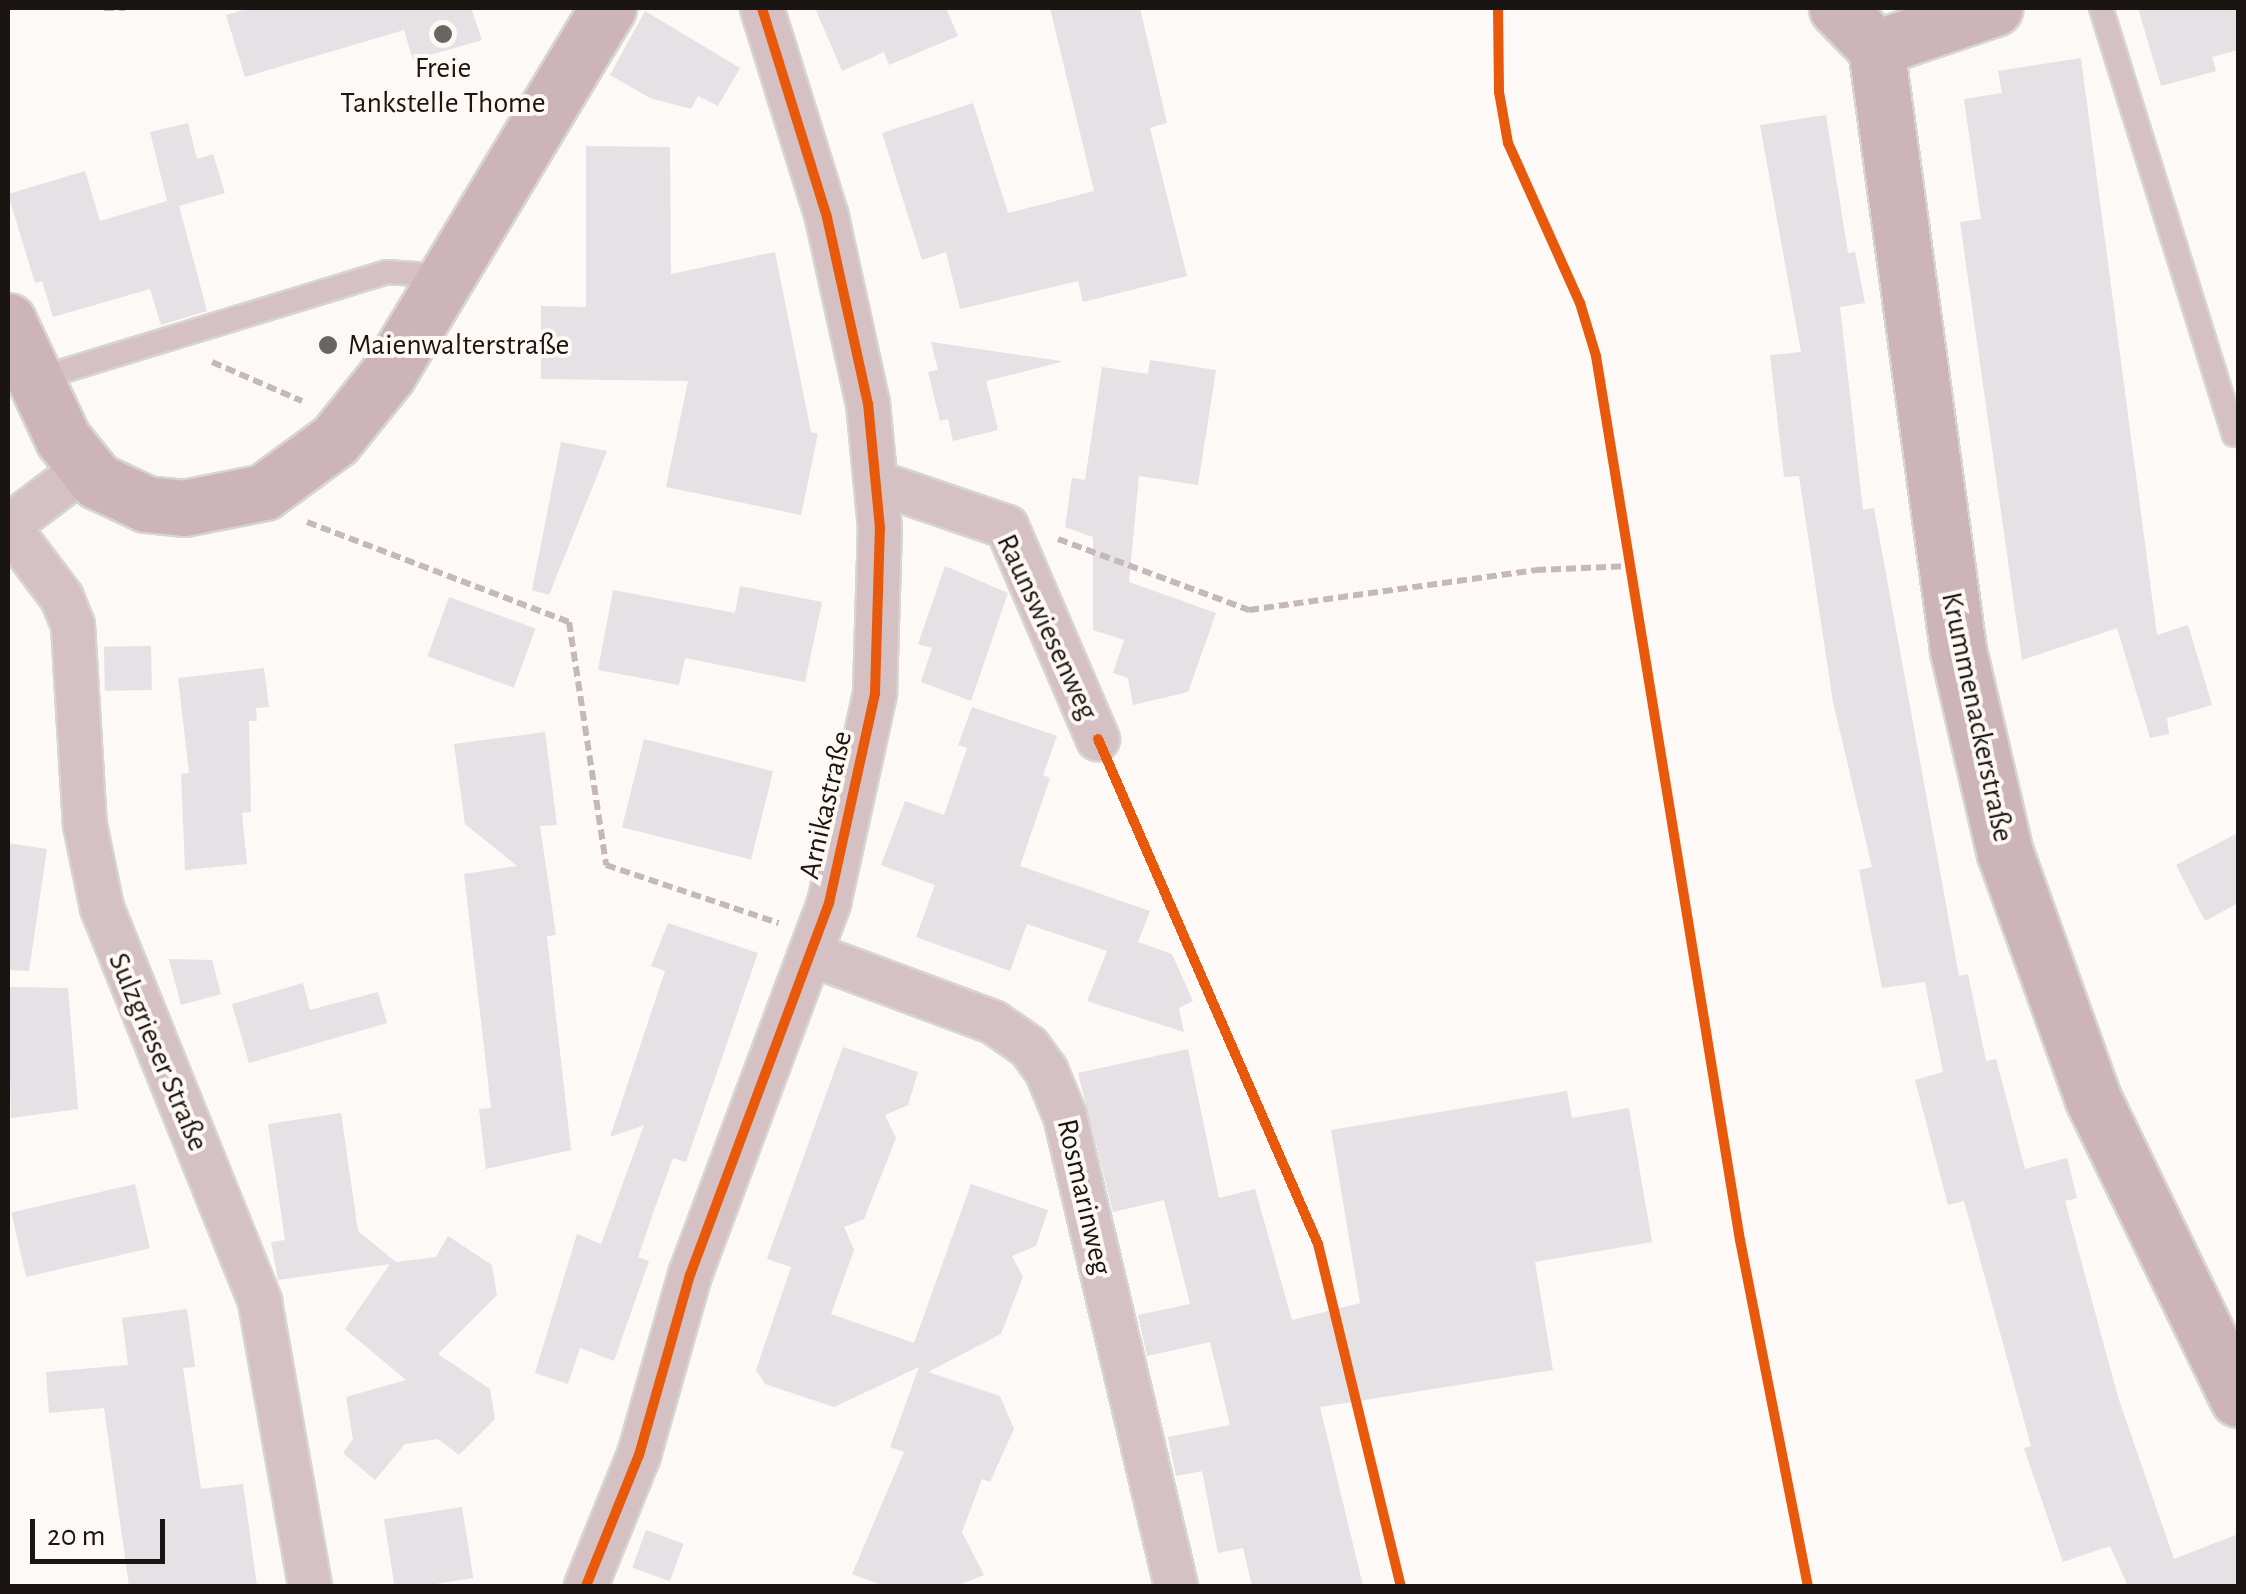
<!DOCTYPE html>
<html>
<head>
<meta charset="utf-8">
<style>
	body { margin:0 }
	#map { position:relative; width:2246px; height:1594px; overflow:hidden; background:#fcf9f6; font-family:"Alegreya Sans",sans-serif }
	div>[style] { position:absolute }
	.building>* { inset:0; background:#e5e1e5; transform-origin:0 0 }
	.path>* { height:6px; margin-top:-3px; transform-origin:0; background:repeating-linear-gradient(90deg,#c4b8ba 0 10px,transparent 0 15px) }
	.roads { filter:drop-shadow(2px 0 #d7d5d2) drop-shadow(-2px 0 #d7d5d2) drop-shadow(0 2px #d7d5d2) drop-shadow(0 -2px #d7d5d2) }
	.lane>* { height:22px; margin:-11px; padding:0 11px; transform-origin:11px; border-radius:11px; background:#d5c0c4 }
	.street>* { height:42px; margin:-21px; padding:0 21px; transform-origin:21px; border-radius:21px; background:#d5c0c4 }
	.secondary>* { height:55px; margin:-27.5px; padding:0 27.5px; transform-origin:27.5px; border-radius:27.5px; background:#ccb4b9 }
	.cycleway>* { height:10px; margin:-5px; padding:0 5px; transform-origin:5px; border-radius:5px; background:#e8590c }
	.dots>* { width:28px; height:28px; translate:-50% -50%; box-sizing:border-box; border:5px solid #fef8f4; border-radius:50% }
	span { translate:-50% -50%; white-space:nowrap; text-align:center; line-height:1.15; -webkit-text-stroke:8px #fef8f4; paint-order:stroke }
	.poi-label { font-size:30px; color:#1a1512 }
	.left { translate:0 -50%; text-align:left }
	.street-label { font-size:30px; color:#1a1512 }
	.frame { position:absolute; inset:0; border:10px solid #1a1512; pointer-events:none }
	.scale { position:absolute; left:30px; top:1519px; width:135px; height:45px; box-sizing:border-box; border:5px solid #1a1512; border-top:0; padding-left:12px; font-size:30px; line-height:35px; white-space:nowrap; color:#1a1512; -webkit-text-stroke:8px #fef8f4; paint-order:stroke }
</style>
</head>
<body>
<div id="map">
	<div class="building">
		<i style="clip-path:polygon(250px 8px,471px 8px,482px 40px,413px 60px,404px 30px,245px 77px,226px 15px)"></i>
		<i style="clip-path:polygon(815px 8px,946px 8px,958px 36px,889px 65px,884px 52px,842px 71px)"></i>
		<i style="clip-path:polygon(1050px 8px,1140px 8px,1167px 123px,1150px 128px,1187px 276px,1083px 302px,1078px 281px,960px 309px,946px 252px,922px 260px,882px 133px,973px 103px,1008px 213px,1094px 191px)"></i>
		<i style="clip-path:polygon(2138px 8px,2238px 8px,2238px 50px,2212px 57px,2216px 71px,2161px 86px)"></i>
		<i style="clip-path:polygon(645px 11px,740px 68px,718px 106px,698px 96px,691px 109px,650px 98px,610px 75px)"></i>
		<i style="clip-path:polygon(2081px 58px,2157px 635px,2188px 625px,2212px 705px,2167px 718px,2169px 734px,2150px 738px,2117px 628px,2022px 660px,1960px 222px,1981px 219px,1964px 99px,2002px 93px,1998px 71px)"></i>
		<i style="clip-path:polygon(1826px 115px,1848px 253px,1855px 252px,1865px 303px,1840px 307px,1863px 510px,1874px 508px,1959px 976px,1968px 974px,1986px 1061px,1996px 1059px,2025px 1169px,2067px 1158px,2077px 1198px,2065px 1201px,2118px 1397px,2174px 1559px,2238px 1534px,2238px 1586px,2121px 1586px,2127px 1584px,2110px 1546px,2063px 1562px,2024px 1448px,2031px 1446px,1964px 1201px,1948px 1205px,1915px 1080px,1943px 1072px,1925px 982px,1882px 988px,1859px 870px,1872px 867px,1833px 702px,1799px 476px,1784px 477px,1770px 355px,1801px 352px,1760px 125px)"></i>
		<i style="clip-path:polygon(188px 123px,197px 159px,213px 154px,225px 193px,179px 206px,207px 311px,161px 325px,150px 289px,53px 317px,42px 281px,35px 283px,8px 194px,85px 171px,100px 221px,167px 201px,150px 132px)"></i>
		<i style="clip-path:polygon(586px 146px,670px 147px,671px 274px,775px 252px,811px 432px,818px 434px,801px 515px,666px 487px,688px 381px,541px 379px,541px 306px,586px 307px)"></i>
		<i style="clip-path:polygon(931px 342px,1061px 361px,1061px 362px,986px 381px,998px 430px,953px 441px,948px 419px,940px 421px,928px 372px,938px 370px)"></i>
		<i style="clip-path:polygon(1150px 360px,1216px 370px,1198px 485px,1139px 476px,1129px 582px,1216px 613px,1188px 692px,1133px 705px,1128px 678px,1113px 673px,1124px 640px,1093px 630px,1093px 537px,1065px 527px,1072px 478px,1085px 480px,1102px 367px,1148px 374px)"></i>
		<i style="clip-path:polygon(561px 442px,607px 451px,549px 595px,532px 590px)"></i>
		<i style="clip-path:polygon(945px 566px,1008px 593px,971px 701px,921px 682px,932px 648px,918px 644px)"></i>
		<i style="clip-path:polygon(740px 586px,822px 602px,805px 682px,685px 658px,679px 685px,598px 670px,613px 590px,735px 613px)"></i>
		<i style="left:449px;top:597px;width:92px;height:63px;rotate:20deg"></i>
		<i style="left:151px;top:646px;width:44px;height:47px;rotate:89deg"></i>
		<i style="clip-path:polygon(264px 668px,269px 707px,256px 708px,257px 721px,249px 721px,251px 812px,242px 813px,247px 864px,185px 870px,181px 774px,189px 773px,178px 678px)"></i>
		<i style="clip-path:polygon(972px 707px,1057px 736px,1043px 775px,1050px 778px,1020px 866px,1150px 911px,1138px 942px,1172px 954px,1193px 1001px,1179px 1008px,1184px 1032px,1087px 1001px,1107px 951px,1027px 924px,1010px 971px,916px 937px,935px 885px,881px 865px,905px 801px,944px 815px,967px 748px,958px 745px)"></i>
		<i style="clip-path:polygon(545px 732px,557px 825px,540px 826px,556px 935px,547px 936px,571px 1150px,486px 1169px,479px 1109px,491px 1108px,464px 874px,517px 866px,465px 824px,454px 744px)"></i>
		<i style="left:644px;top:739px;width:133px;height:91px;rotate:14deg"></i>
		<i style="clip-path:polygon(2238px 833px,2238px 903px,2205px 921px,2176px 865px)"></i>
		<i style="clip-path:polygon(8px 843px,47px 849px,29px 971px,8px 970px)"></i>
		<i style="clip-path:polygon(668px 923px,758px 953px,686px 1162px,673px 1158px,652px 1216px,638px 1257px,649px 1261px,614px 1361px,580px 1348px,568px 1384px,535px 1373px,577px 1234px,601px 1244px,644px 1125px,610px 1137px,665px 971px,651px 966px)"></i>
		<i style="clip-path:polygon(169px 959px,212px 960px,221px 994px,181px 1005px)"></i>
		<i style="clip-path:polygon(303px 983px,310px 1010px,378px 992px,387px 1023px,249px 1063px,232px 1004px)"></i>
		<i style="clip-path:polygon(8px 987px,68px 988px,78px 1109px,11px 1118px)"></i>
		<i style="clip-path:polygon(843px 1047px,918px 1072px,908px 1105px,885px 1115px,896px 1138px,864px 1219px,844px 1227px,854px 1250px,831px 1314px,914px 1343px,971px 1184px,1048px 1210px,1036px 1246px,1012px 1256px,1023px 1277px,1001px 1334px,928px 1372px,1000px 1396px,1014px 1429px,990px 1482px,982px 1479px,962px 1532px,984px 1575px,956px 1586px,884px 1586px,852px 1574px,904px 1452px,890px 1447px,919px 1367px,834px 1407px,765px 1384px,756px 1370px,791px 1267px,767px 1259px)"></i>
		<i style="clip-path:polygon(1188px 1049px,1219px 1198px,1255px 1189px,1292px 1320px,1360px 1303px,1331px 1130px,1567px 1091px,1572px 1118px,1629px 1108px,1652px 1242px,1535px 1262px,1553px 1370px,1320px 1407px,1363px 1586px,1252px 1586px,1243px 1548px,1218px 1553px,1202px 1471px,1176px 1476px,1168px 1437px,1230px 1425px,1210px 1342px,1147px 1356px,1138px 1315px,1190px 1304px,1164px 1200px,1113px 1212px,1078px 1073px)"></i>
		<i style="clip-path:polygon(341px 1113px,358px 1231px,396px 1262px,436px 1257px,448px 1236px,492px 1265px,497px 1295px,438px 1354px,490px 1389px,495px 1419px,459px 1455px,438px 1439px,405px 1444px,375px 1480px,343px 1453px,353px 1439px,346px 1397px,406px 1380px,345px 1329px,390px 1264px,278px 1280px,271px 1242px,285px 1240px,268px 1124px)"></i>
		<i style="left:135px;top:1184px;width:66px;height:127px;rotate:77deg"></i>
		<i style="clip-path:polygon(187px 1309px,195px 1367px,183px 1368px,201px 1489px,243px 1484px,257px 1586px,129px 1586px,104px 1408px,49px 1413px,46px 1372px,128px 1365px,122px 1318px)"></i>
		<i style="left:462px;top:1507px;width:72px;height:79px;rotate:81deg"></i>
		<i style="left:646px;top:1530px;width:40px;height:40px;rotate:20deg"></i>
	</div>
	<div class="path">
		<i style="left:104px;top:8px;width:21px"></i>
		<i style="left:1498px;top:8px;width:84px;rotate:89.3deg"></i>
		<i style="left:1499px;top:92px;width:52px;rotate:80deg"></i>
		<i style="left:1508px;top:143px;width:175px;rotate:65.8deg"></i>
		<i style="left:1580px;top:303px;width:55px;rotate:73.2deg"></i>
		<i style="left:1596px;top:356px;width:896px;rotate:80.75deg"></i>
		<i style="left:1740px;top:1240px;width:353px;rotate:78.9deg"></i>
		<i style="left:212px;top:362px;width:98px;rotate:23.4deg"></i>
		<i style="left:307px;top:522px;width:280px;rotate:20.9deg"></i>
		<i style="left:569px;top:622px;width:246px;rotate:81.3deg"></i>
		<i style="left:606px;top:865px;width:182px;rotate:18.6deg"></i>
		<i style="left:1058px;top:539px;width:204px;rotate:20.4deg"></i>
		<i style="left:1249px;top:610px;width:290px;rotate:-7.9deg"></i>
		<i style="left:1536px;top:570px;width:95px;rotate:-2.4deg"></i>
	</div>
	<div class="roads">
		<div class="lane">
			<i style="left:2101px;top:8px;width:447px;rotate:72.7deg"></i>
			<i style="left:34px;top:380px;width:369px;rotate:-17deg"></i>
			<i style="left:387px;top:272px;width:57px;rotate:4deg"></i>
		</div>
		<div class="street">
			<i style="left:878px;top:483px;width:136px;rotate:18.8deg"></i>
			<i style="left:1007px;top:527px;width:231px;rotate:66.8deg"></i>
			<i style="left:8px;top:526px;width:90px;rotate:53.1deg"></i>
			<i style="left:62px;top:598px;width:29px;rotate:68deg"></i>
			<i style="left:73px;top:625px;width:200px;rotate:86.6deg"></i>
			<i style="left:85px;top:825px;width:85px;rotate:78.4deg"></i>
			<i style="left:102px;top:908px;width:424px;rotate:68.1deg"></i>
			<i style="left:260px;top:1302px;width:288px;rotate:80deg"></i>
			<i style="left:8px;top:526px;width:95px;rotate:-36.9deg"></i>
			<i style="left:810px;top:954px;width:195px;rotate:20.4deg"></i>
			<i style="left:993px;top:1022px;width:44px;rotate:34.8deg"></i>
			<i style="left:1029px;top:1047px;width:29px;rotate:54deg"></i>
			<i style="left:1046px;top:1070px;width:50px;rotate:67.6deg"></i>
			<i style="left:1065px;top:1116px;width:483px;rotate:76.7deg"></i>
			<i style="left:586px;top:1586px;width:141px;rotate:-68deg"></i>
			<i style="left:639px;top:1455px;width:187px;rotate:-74.2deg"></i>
			<i style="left:690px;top:1275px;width:397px;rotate:-69.5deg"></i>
			<i style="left:829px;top:903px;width:215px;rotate:-77.6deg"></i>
			<i style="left:875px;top:693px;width:165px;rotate:-88.3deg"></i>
			<i style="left:880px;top:528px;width:125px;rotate:-95.5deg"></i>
			<i style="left:868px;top:404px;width:191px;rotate:-102.4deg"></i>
			<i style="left:827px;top:217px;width:219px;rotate:-107.3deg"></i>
		</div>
		<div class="secondary">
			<i style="left:1837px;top:8px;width:56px;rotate:45.7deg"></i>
			<i style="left:1876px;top:48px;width:608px;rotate:82.24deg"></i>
			<i style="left:1958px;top:650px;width:208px;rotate:77deg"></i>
			<i style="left:2005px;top:853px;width:261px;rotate:70.3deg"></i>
			<i style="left:2093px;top:1099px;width:333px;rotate:64.2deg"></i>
			<i style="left:1876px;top:48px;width:125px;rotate:-18.7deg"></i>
			<i style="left:8px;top:321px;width:130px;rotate:65deg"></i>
			<i style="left:63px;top:439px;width:54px;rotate:51deg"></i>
			<i style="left:97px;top:481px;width:54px;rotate:25.1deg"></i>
			<i style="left:146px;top:504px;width:38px;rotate:6deg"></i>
			<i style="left:184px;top:508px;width:82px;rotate:-11.3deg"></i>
			<i style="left:264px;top:492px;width:88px;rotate:-36.2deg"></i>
			<i style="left:335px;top:440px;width:85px;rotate:-51.2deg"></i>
			<i style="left:388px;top:374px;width:427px;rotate:-59deg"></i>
		</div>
	</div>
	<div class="cycleway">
		<i style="left:1498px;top:8px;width:84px;rotate:89.3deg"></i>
		<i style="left:1499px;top:92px;width:52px;rotate:80deg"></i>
		<i style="left:1508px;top:143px;width:175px;rotate:65.8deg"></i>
		<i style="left:1580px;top:303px;width:55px;rotate:73.2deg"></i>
		<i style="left:1596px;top:356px;width:896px;rotate:80.75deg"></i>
		<i style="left:1740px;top:1240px;width:353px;rotate:78.9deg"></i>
		<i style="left:1098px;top:739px;width:551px;rotate:66.46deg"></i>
		<i style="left:1318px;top:1244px;width:352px;rotate:76.4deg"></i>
		<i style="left:586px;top:1586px;width:141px;rotate:-68deg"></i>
		<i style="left:639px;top:1455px;width:187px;rotate:-74.2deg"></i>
		<i style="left:690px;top:1275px;width:397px;rotate:-69.5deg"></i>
		<i style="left:829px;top:903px;width:215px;rotate:-77.6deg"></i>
		<i style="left:875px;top:693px;width:165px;rotate:-88.3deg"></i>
		<i style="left:880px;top:528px;width:125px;rotate:-95.5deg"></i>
		<i style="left:868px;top:404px;width:191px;rotate:-102.4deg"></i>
		<i style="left:827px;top:217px;width:219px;rotate:-107.3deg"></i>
	</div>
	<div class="dots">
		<i style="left:443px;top:34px;background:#696562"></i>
		<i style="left:328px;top:345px;background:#696562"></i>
	</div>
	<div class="poi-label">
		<span style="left:443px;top:85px">Freie<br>Tankstelle Thome</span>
		<span class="left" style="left:348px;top:345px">Maienwalterstraße</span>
	</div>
	<div class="street-label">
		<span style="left:1047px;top:627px;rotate:65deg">Raunswiesenweg</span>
		<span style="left:1977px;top:717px;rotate:78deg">Krummenackerstraße</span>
		<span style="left:826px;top:805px;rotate:-77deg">Arnikastraße</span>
		<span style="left:158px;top:1052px;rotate:67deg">Sulzgrieser Straße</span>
		<span style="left:1084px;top:1197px;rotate:77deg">Rosmarinweg</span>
	</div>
	<div class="frame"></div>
	<div class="scale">20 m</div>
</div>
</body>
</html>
